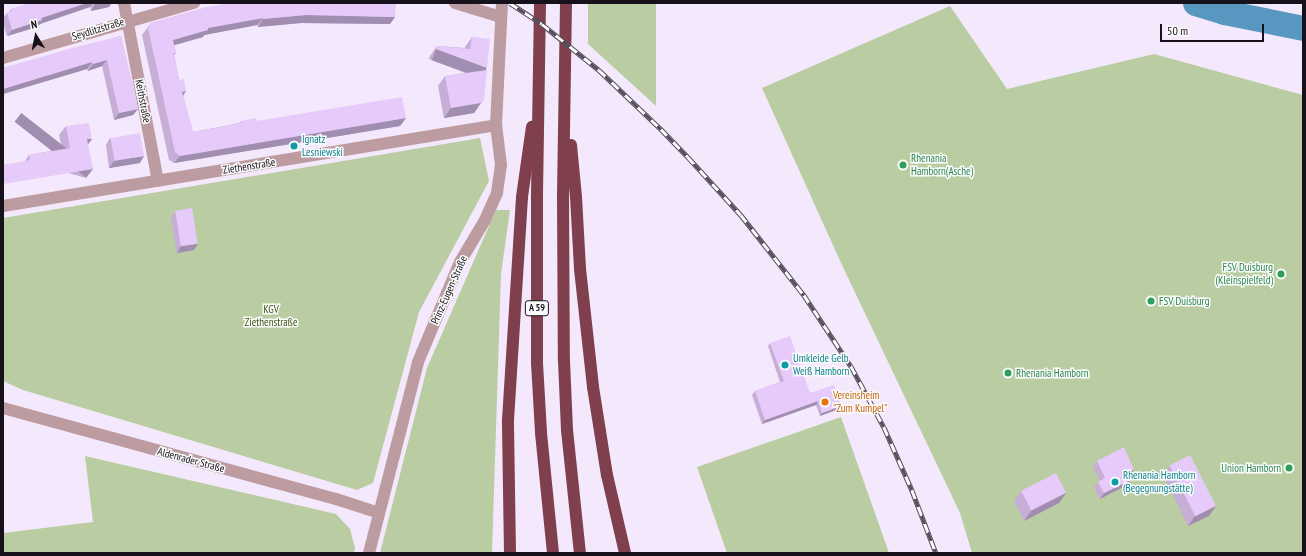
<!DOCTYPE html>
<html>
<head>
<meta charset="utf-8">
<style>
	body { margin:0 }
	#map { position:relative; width:1306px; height:556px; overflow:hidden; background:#f4e8fc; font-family:"PT Sans Narrow",sans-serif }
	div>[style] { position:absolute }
	.green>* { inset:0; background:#bacda2 }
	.river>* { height:25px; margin:-12.5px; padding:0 12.5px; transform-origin:12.5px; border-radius:12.5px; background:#5898c0 }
	.minor>* { height:12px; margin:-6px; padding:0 6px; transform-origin:6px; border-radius:6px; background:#bd9ca1 }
	.highway>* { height:12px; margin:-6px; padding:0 6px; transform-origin:6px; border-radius:6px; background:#7f3f4d }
	.rail>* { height:4.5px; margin-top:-2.25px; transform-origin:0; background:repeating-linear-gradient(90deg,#fafbfa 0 9px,#564e5c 0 18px); box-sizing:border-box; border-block:1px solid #564e5c }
	.wall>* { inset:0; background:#c6aed7 }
	.shaded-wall>* { inset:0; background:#a18daf; transform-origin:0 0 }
	.building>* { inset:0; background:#e6cafa; transform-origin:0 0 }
	.dots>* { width:11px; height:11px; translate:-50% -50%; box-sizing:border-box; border:2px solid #fafbfa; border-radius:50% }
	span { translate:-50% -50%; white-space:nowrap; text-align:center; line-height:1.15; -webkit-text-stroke:3px #fafbfa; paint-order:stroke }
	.shield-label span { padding:1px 3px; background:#fafbfa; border:1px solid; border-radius:3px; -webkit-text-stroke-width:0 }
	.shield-label { font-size:10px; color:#17111c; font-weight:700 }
	.street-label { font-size:11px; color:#17111c }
	.culture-label { font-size:11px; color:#0d838f }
	.left { translate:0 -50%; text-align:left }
	.leisure-label { font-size:11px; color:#27864d }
	.right { translate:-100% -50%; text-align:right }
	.park-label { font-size:11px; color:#3c5412 }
	.food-label { font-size:11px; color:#c56008 }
	.frame { position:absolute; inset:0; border:4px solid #17111c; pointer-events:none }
	.north { position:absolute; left:16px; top:16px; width:40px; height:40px; -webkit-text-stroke:3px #fafbfa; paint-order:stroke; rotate:350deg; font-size:11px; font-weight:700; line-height:16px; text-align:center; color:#17111c }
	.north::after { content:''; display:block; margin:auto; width:14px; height:18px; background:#17111c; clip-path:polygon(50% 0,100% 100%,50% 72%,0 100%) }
	.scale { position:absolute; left:1160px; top:24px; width:104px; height:18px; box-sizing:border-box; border:2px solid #17111c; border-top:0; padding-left:5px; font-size:12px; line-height:14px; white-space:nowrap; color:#17111c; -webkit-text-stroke:3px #fafbfa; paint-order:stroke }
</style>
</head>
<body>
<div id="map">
	<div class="green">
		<i style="clip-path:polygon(588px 3px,656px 3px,656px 106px,588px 44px)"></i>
		<i style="clip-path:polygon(950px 6px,1007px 89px,1154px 54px,1303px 95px,1303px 553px,972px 553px,960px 513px,841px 263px,762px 88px)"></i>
		<i style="clip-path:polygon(480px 138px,489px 181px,419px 312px,373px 483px,357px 490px,23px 390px,3px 381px,3px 218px)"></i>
		<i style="clip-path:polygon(496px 210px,510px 210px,501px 274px,492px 553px,380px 553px,427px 368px)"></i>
		<i style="clip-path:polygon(841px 417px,889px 553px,727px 553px,697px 467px)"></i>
		<i style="clip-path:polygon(85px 456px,336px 514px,350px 529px,355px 548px,354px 553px,3px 553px,3px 533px,93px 522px)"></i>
	</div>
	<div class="river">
		<i style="left:1195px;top:3px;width:30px;rotate:17deg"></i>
		<i style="left:1224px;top:12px;width:81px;rotate:11.4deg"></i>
	</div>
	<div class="minor">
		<i style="left:124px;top:3px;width:181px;rotate:79.2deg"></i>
		<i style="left:455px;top:3px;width:48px;rotate:16.9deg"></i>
		<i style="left:3px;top:58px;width:199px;rotate:-16.1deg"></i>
		<i style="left:3px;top:206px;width:500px;rotate:-9.3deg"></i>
		<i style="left:3px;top:408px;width:345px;rotate:15.3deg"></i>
		<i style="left:336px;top:499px;width:45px;rotate:18deg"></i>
		<i style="left:369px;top:553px;width:197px;rotate:-75.6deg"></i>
		<i style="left:418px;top:362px;width:108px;rotate:-67.2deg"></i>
		<i style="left:460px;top:262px;width:49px;rotate:-59.2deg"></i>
		<i style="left:485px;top:220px;width:30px;rotate:-66deg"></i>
		<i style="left:497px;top:193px;width:28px;rotate:-82deg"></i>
		<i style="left:501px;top:165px;width:40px;rotate:-97.1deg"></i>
		<i style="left:496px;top:125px;width:122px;rotate:-87.2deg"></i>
	</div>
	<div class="highway">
		<i style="left:540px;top:3px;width:194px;rotate:90.9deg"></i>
		<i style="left:537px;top:197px;width:166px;rotate:90deg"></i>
		<i style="left:537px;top:363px;width:70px;rotate:86.7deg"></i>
		<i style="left:541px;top:433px;width:121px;rotate:84.3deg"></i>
		<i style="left:566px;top:3px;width:193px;rotate:90.9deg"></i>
		<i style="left:563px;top:196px;width:165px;rotate:89.7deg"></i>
		<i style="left:564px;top:361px;width:69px;rotate:87.5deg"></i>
		<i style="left:567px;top:430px;width:124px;rotate:84deg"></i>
		<i style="left:571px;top:145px;width:52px;rotate:84.5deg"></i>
		<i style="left:576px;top:197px;width:72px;rotate:86.8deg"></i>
		<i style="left:580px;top:269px;width:119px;rotate:83.7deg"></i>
		<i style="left:593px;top:387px;width:89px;rotate:81deg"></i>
		<i style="left:607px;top:475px;width:80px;rotate:77deg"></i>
		<i style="left:510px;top:553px;width:133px;rotate:-90.9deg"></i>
		<i style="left:508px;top:420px;width:223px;rotate:-86.4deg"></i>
		<i style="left:522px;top:197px;width:71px;rotate:-81.9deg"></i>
	</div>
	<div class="rail">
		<i style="left:510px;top:3px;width:38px;rotate:33deg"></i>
		<i style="left:542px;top:24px;width:73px;rotate:38.9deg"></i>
		<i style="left:599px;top:70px;width:86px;rotate:43.6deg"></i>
		<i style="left:661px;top:129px;width:39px;rotate:46deg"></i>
		<i style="left:688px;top:157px;width:79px;rotate:47.6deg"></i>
		<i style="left:741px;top:215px;width:102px;rotate:51.8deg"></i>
		<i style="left:804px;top:295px;width:85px;rotate:56.5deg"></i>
		<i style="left:851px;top:366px;width:69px;rotate:61.6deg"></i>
		<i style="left:884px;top:427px;width:69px;rotate:66deg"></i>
		<i style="left:912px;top:490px;width:67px;rotate:69.1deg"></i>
	</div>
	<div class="wall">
		<i style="clip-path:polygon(31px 3px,112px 3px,109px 7px,91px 11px,90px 7px,40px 24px,37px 27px,7px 36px,3px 23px,3px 18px,7px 13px,9px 12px,11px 9px)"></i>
		<i style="clip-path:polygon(208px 7px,395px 17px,390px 24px,301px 23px,258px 27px,257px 25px,204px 35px,203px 37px,174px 45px,176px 53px,174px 55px,179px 80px,186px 91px,183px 96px,193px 132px,240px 123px,241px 121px,257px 121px,406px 118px,400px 126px,174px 163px,169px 160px,142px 35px,151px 23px)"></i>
		<i style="clip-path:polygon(121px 36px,138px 109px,133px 115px,114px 120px,102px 66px,88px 71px,87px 69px,3px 94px,3px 68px)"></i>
		<i style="clip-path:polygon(472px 37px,486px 70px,477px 109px,474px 113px,444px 118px,438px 86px,445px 76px,466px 73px,429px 59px,430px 56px,437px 46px,465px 48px,465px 47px)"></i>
		<i style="clip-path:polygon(66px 126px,92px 139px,88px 144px,86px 178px,25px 161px,29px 155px,62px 149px,59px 135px)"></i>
		<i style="clip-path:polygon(110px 138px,140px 163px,109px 168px,106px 145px)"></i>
		<i style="clip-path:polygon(175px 211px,194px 250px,177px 253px,171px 218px)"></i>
		<i style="clip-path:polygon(770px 343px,810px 393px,841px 406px,839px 409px,820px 416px,816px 405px,762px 424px,752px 395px,755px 391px,780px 382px,768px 346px)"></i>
		<i style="clip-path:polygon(1097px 461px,1130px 475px,1127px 485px,1100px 499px,1094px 487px,1098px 482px,1100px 481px,1093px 466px)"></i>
		<i style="clip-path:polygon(1170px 466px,1209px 516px,1188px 526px,1163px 475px)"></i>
		<i style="clip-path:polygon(1021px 491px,1059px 503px,1024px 521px,1014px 501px)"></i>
	</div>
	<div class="shaded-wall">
		<i style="clip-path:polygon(87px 3px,93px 3px,90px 7px,40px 24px,37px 27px,7px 36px,12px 30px,41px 18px)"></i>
		<i style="clip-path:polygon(99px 3px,112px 3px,109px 7px,91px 11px,95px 4px)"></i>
		<i style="clip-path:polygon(306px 15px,395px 17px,390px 24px,301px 23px,258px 27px,263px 19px)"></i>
		<i style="clip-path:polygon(263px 18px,257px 25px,204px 35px,203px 37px,168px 47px,173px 40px,208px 28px)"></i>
		<i style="left:436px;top:49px;width:54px;height:12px;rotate:20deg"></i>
		<i style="clip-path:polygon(107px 60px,102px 66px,88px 71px,93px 64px)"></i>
		<i style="clip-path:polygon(92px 62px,87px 69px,3px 94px,3px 89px)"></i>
		<i style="clip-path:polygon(186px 91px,181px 99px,182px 92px)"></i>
		<i style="clip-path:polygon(484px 99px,474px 113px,444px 118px,451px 108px)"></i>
		<i style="clip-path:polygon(138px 109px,133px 115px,114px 120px,119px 113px)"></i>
		<i style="clip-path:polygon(406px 118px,400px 126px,174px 163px,180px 156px)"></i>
		<i style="clip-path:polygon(87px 139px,92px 139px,86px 147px)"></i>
		<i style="clip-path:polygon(144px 156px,140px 163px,109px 168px,114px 161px)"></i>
		<i style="left:93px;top:169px;width:11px;height:91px;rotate:128deg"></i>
		<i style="clip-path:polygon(198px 244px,194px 250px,177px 253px,181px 246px)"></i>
		<i style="clip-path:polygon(818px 401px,816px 405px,762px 424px,765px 420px)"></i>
		<i style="clip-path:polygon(841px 406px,839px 409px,820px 416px,822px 413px)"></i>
		<i style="clip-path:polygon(1134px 470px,1130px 476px,1130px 471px)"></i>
		<i style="clip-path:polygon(1131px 480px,1127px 485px,1100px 499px,1104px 493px)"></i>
		<i style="clip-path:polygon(1066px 493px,1059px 503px,1024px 521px,1031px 511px)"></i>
		<i style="clip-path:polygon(1216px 506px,1209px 516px,1188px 526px,1195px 516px)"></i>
	</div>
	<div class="building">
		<i style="clip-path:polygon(31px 3px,87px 3px,41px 18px,42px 20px,12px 30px,7px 13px,12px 11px,11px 9px)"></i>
		<i style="clip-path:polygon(229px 3px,396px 3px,395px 17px,306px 15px,263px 19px,263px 18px,208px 28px,208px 30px,173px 40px,176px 53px,173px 53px,179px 80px,184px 79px,186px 91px,182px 92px,193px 132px,242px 123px,241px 121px,256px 118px,257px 121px,402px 97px,406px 118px,180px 156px,175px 152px,148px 28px,151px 23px,208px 7px)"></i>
		<i style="clip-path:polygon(121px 36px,138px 109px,119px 113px,107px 60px,93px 64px,92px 62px,3px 89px,3px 68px,72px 48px)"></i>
		<i style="clip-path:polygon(472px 37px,490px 39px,487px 68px,436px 49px,437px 46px,470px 49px)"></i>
		<i style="clip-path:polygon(487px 70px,484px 99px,481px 103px,451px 108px,445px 76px)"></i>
		<i style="clip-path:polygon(89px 123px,92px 139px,87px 139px,93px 169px,3px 184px,3px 165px,30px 160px,29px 155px,70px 148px,66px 126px)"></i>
		<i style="left:140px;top:133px;width:23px;height:30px;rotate:80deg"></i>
		<i style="left:192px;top:208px;width:36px;height:17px;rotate:81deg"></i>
		<i style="clip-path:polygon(790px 336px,810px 393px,834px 385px,841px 406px,822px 413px,818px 401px,765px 420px,755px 391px,784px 381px,770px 343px)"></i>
		<i style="clip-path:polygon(1124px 447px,1134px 470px,1130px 471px,1131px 480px,1104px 493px,1098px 482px,1105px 478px,1097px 461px)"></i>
		<i style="left:1190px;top:455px;width:57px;height:23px;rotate:63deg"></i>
		<i style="left:1056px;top:473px;width:22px;height:39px;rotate:63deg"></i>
	</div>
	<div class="dots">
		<i style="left:294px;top:146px;background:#0f9aa8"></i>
		<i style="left:903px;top:165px;background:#2e9e5b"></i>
		<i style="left:1281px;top:274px;background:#2e9e5b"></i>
		<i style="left:1151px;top:301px;background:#2e9e5b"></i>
		<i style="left:785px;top:365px;background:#0f9aa8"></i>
		<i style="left:1008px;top:373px;background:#2e9e5b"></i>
		<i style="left:825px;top:402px;background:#e8710a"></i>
		<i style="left:1289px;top:468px;background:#2e9e5b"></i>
		<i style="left:1115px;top:482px;background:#0f9aa8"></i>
	</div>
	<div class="shield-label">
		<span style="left:537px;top:308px">A 59</span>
	</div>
	<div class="street-label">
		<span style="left:98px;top:29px;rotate:-17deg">Seydlitzstraße</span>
		<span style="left:143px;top:101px;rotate:79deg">Keithstraße</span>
		<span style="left:249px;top:166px;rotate:-9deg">Ziethenstraße</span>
		<span style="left:449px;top:290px;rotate:-66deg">Prinz-Eugen-Straße</span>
		<span style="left:191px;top:460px;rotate:15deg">Aldenrader Straße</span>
	</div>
	<div class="culture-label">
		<span class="left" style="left:302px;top:146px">Ignatz<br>Lesniewski</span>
		<span class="left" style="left:793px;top:365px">Umkleide Gelb<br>Weiß Hamborn</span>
		<span class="left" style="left:1123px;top:482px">Rhenania Hamborn<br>(Begegnungstätte)</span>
	</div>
	<div class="leisure-label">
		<span class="left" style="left:911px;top:165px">Rhenania<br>Hamborn(Asche)</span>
		<span class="right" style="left:1273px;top:274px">FSV Duisburg<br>(Kleinspielfeld)</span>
		<span class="left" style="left:1159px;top:301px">FSV Duisburg</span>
		<span class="left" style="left:1016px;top:373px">Rhenania Hamborn</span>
		<span class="right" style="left:1281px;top:468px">Union Hamborn</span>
	</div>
	<div class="park-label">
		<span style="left:271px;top:316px">KGV<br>Ziethenstraße</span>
	</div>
	<div class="food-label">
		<span class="left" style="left:833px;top:402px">Vereinsheim<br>"Zum Kumpel"</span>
	</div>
	<div class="frame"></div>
	<div class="north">N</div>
	<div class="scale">50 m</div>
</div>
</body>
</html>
